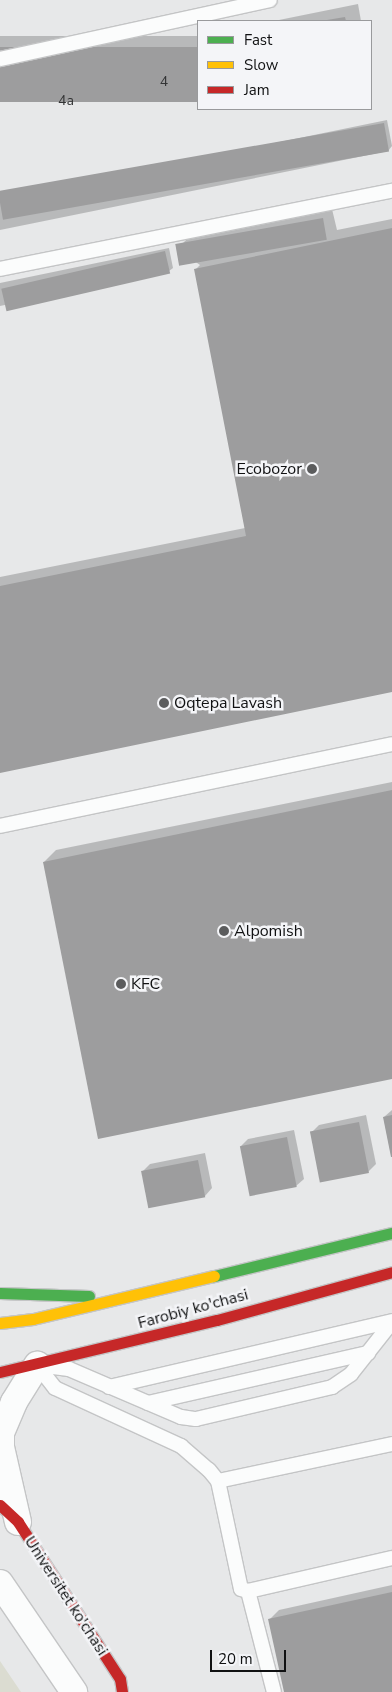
<!DOCTYPE html>
<html>
<head>
<meta charset="utf-8">
<style>
	body { margin:0 }
	#map { position:relative; width:392px; height:1692px; overflow:hidden; background:#e7e8e9; font-family:"Nunito Sans",sans-serif }
	div>[style] { position:absolute }
	.green>* { inset:0; background:#dbdcd1 }
	.shadow>* { inset:0; background:#0003; transform-origin:0 0 }
	.building>* { inset:0; background:#9d9d9e; transform-origin:0 0 }
	.roads { filter:drop-shadow(1px 0 #c4c5c6) drop-shadow(-1px 0 #c4c5c6) drop-shadow(0 1px #c4c5c6) drop-shadow(0 -1px #c4c5c6) }
	.lane>* { height:14px; margin:-7px; padding:0 7px; transform-origin:7px; border-radius:7px; background:#fbfcfc }
	.street>* { height:26px; margin:-13px; padding:0 13px; transform-origin:13px; border-radius:13px; background:#fbfcfc }
	.fast>* { height:11px; margin:-5.5px; padding:0 5.5px; transform-origin:5.5px; border-radius:5.5px; background:#4caf50 }
	.slow>* { height:11px; margin:-5.5px; padding:0 5.5px; transform-origin:5.5px; border-radius:5.5px; background:#ffc107 }
	.jam>* { height:11px; margin:-5.5px; padding:0 5.5px; transform-origin:5.5px; border-radius:5.5px; background:#c62828 }
	.dots>* { width:14px; height:14px; translate:-50% -50%; box-sizing:border-box; border:2px solid #f4f5f8; border-radius:50% }
	span { translate:-50% -50%; white-space:nowrap; text-align:center; line-height:1.15; -webkit-text-stroke:5px #f4f5f8; paint-order:stroke }
	.number-label { font-size:14px; color:#333435 }
	.number-label span { -webkit-text-stroke-width:0 }
	.poi-label { font-size:16px; color:#101112 }
	.right { translate:-100% -50%; text-align:right }
	.left { translate:0 -50%; text-align:left }
	.street-label { font-size:16px; color:#101112 }
	.legend { position:absolute; left:197px; top:20px; width:175px; height:90px; box-sizing:border-box; background:#f4f5f8; border:1px solid #999a9c; margin:0; padding:6px 9px; list-style:none; font-size:15px; color:#101112 }
	.legend li { display:flex; align-items:center; gap:10px; height:25px }
	.legend b { width:25px; border:1px solid #999a9c }
	.scale { position:absolute; left:210px; top:1650px; width:76px; height:22px; box-sizing:border-box; border:2px solid #101112; border-top:0; padding-left:6px; font-size:15px; line-height:18px; white-space:nowrap; color:#101112; -webkit-text-stroke:4px #f4f5f8; paint-order:stroke }
</style>
</head>
<body>
<div id="map">
	<div class="green">
		<i style="clip-path:polygon(0 1661px,21px 1692px,0 1692px)"></i>
	</div>
	<div class="shadow">
		<i style="clip-path:polygon(358px 4px,361px 21px,274px 21px)"></i>
		<i style="left:198px;top:36px;width:65px;height:202px;rotate:90deg"></i>
		<i style="clip-path:polygon(387px 120px,392px 146px,388px 151px,0 230px,0 199px)"></i>
		<i style="clip-path:polygon(332px 209px,337px 230px,392px 219px,392px 691px,0 772px,0 577px,245px 528px,196px 269px,200px 265px,177px 249px,187px 239px)"></i>
		<i style="clip-path:polygon(169px 248px,173px 268px,169px 271px,0 306px,0 283px)"></i>
		<i style="clip-path:polygon(392px 782px,392px 1078px,44px 862px,56px 850px)"></i>
		<i style="clip-path:polygon(392px 1110px,392px 1155px,384px 1117px)"></i>
		<i style="clip-path:polygon(366px 1115px,376px 1164px,368px 1172px,312px 1132px,319px 1125px)"></i>
		<i style="clip-path:polygon(294px 1130px,304px 1179px,296px 1186px,241px 1146px,248px 1139px)"></i>
		<i style="clip-path:polygon(205px 1153px,212px 1188px,205px 1196px,142px 1172px,150px 1164px)"></i>
		<i style="clip-path:polygon(392px 1585px,392px 1692px,285px 1692px,269px 1620px,279px 1610px)"></i>
	</div>
	<div class="building">
		<i style="clip-path:polygon(345px 17px,346px 21px,328px 21px,327px 20px)"></i>
		<i style="left:198px;top:47px;width:55px;height:202px;rotate:90deg"></i>
		<i style="left:384px;top:123px;width:29px;height:392px;rotate:80deg"></i>
		<i style="left:323px;top:218px;width:22px;height:150px;rotate:80deg"></i>
		<i style="clip-path:polygon(392px 228px,392px 692px,0 773px,0 586px,246px 536px,194px 269px)"></i>
		<i style="left:165px;top:251px;width:23px;height:168px;rotate:77deg"></i>
		<i style="clip-path:polygon(392px 790px,392px 1079px,98px 1139px,43px 862px)"></i>
		<i style="clip-path:polygon(392px 1115px,392px 1157px,391px 1157px,383px 1117px)"></i>
		<i style="left:359px;top:1122px;width:52px;height:50px;rotate:79deg"></i>
		<i style="left:287px;top:1137px;width:51px;height:48px;rotate:79deg"></i>
		<i style="left:198px;top:1160px;width:38px;height:58px;rotate:79deg"></i>
		<i style="clip-path:polygon(392px 1592px,392px 1692px,284px 1692px,268px 1619px)"></i>
	</div>
	<div class="roads">
		<div class="lane">
			<i style="left:0;top:59px;width:276px;rotate:-12.3deg"></i>
			<i style="left:0;top:269px;width:400px;rotate:-11.3deg"></i>
			<i style="left:0;top:826px;width:400px;rotate:-11.8deg"></i>
			<i style="left:37px;top:1365px;width:29px;rotate:52deg"></i>
			<i style="left:55px;top:1388px;width:139px;rotate:24.7deg"></i>
			<i style="left:181px;top:1446px;width:37px;rotate:41deg"></i>
			<i style="left:209px;top:1470px;width:14px;rotate:51deg"></i>
			<i style="left:218px;top:1481px;width:110px;rotate:78deg"></i>
			<i style="left:241px;top:1589px;width:7px;rotate:16deg"></i>
			<i style="left:248px;top:1591px;width:148px;rotate:-12.9deg"></i>
			<i style="left:53px;top:1367px;width:16px;rotate:7deg"></i>
			<i style="left:69px;top:1369px;width:122px;rotate:23.2deg"></i>
			<i style="left:181px;top:1417px;width:15px;rotate:8deg"></i>
			<i style="left:196px;top:1419px;width:140px;rotate:-13.2deg"></i>
			<i style="left:332px;top:1387px;width:23px;rotate:-34deg"></i>
			<i style="left:351px;top:1374px;width:66px;rotate:-51.7deg"></i>
			<i style="left:109px;top:1387px;width:291px;rotate:-13.1deg"></i>
			<i style="left:148px;top:1403px;width:226px;rotate:-12.8deg"></i>
			<i style="left:218px;top:1481px;width:178px;rotate:-12deg"></i>
			<i style="left:248px;top:1591px;width:104px;rotate:75.6deg"></i>
		</div>
		<div class="street">
			<i style="left:18px;top:1522px;width:77px;rotate:-102.8deg"></i>
			<i style="left:1px;top:1447px;width:14px;rotate:-90deg"></i>
			<i style="left:1px;top:1433px;width:34px;rotate:-67deg"></i>
			<i style="left:14px;top:1402px;width:44px;rotate:-58.1deg"></i>
			<i style="left:0;top:1583px;width:132px;rotate:55.8deg"></i>
		</div>
		<div class="fast">
			<i style="left:214px;top:1276px;width:183px;rotate:-13.6deg"></i>
			<i style="left:0;top:1293px;width:89px;rotate:1.9deg"></i>
		</div>
		<div class="slow">
			<i style="left:0;top:1323px;width:33px;rotate:-7deg"></i>
			<i style="left:33px;top:1319px;width:186px;rotate:-13.4deg"></i>
		</div>
		<div class="jam">
			<i style="left:0;top:1372px;width:223px;rotate:-13.5deg"></i>
			<i style="left:217px;top:1320px;width:181px;rotate:-15.3deg"></i>
			<i style="left:0;top:1505px;width:25px;rotate:43deg"></i>
			<i style="left:18px;top:1522px;width:187px;rotate:57deg"></i>
			<i style="left:120px;top:1679px;width:13px;rotate:81deg"></i>
		</div>
	</div>
	<div class="dots">
		<i style="left:312px;top:469px;background:#5b5c5d"></i>
		<i style="left:164px;top:703px;background:#5b5c5d"></i>
		<i style="left:224px;top:931px;background:#5b5c5d"></i>
		<i style="left:121px;top:984px;background:#5b5c5d"></i>
	</div>
	<div class="number-label">
		<span style="left:164px;top:82px">4</span>
		<span style="left:66px;top:101px">4а</span>
	</div>
	<div class="poi-label">
		<span class="right" style="left:302px;top:469px">Ecobozor</span>
		<span class="left" style="left:174px;top:703px">Oqtepa Lavash</span>
		<span class="left" style="left:234px;top:931px">Alpomish</span>
		<span class="left" style="left:131px;top:984px">KFC</span>
	</div>
	<div class="street-label">
		<span style="left:193px;top:1309px;rotate:-15deg">Farobiy ko'chasi</span>
		<span style="left:66px;top:1596px;rotate:57deg">Universitet ko'chasi</span>
	</div>
	<ul class="legend">
	<li><b style="height:6px;background:#4caf50"></b>Fast</li>
	<li><b style="height:6px;background:#ffc107"></b>Slow</li>
	<li><b style="height:6px;background:#c62828"></b>Jam</li>
	</ul>
	<div class="scale">20 m</div>
</div>
</body>
</html>
